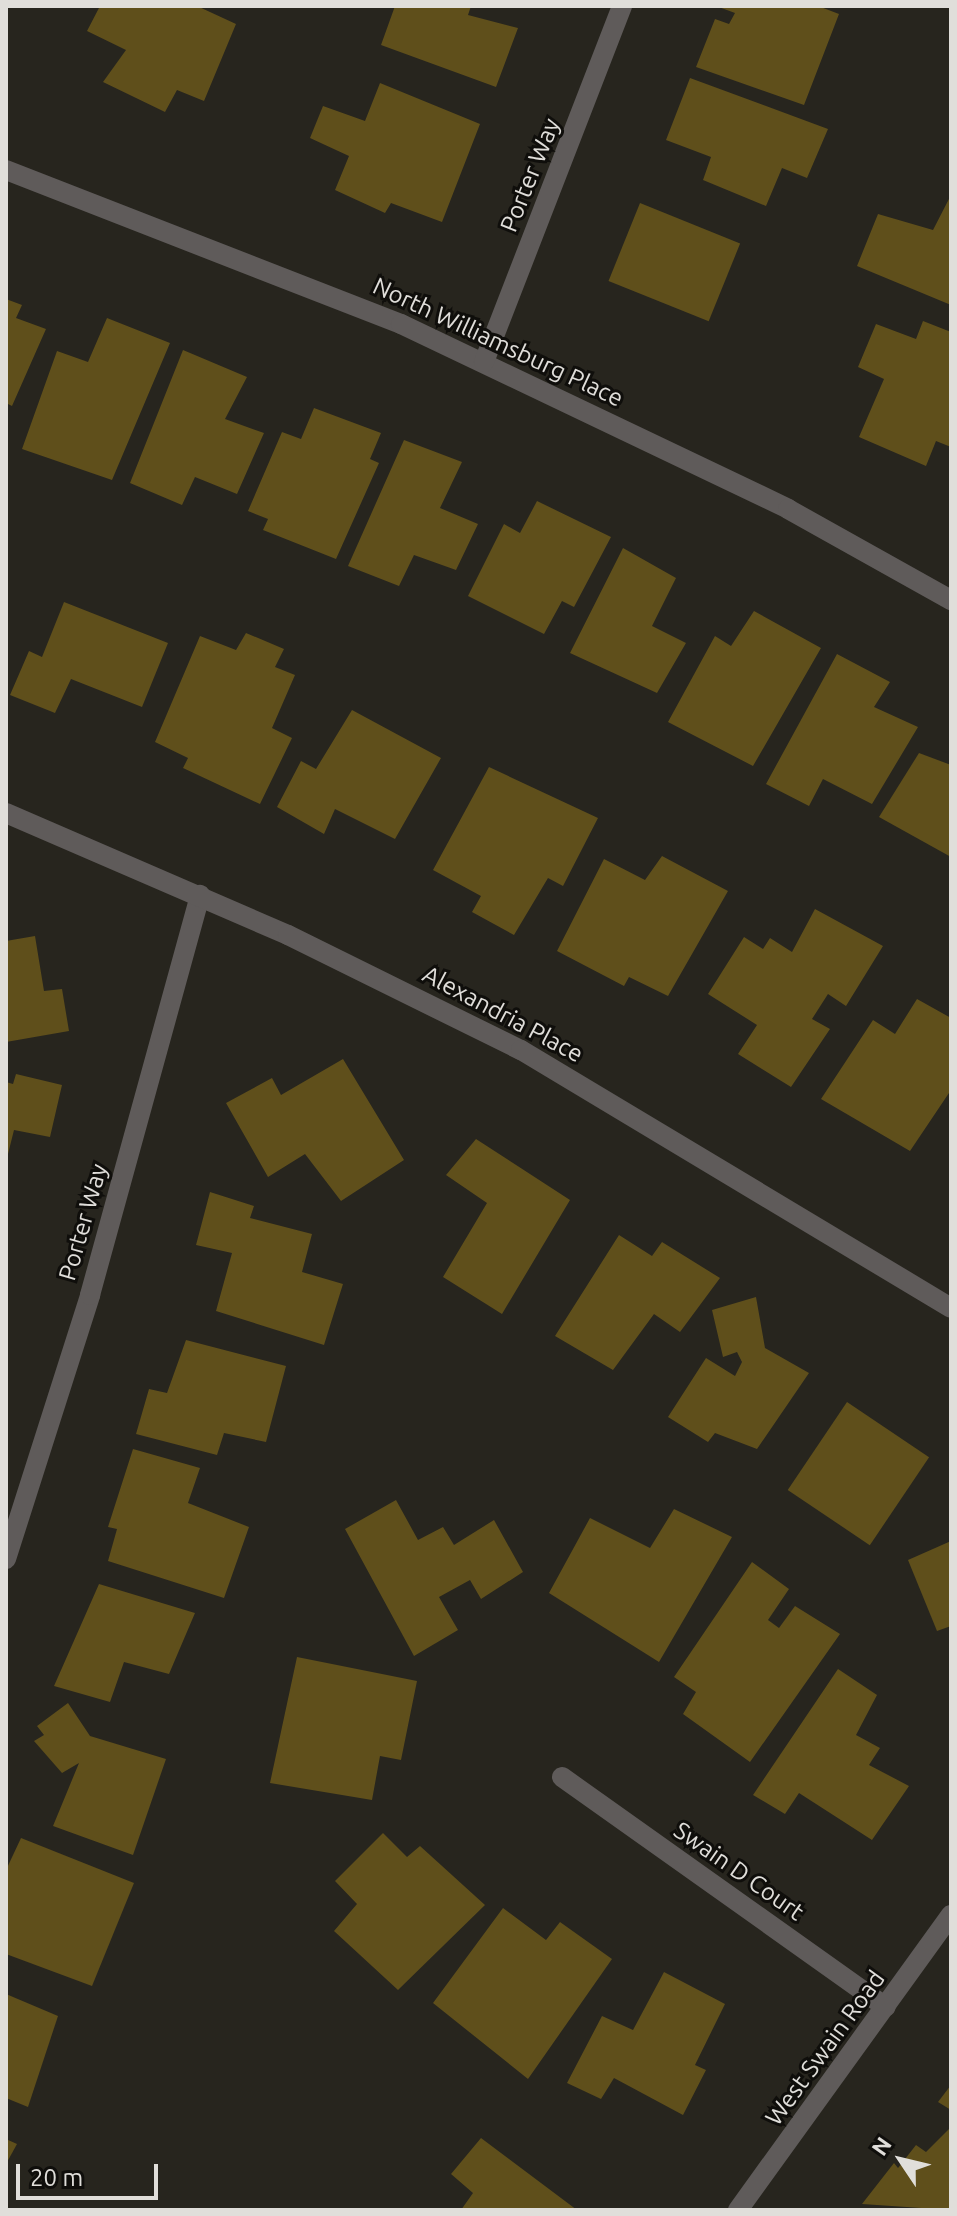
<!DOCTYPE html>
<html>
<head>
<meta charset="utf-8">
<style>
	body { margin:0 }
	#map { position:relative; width:957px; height:2216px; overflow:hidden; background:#27251e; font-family:Ubuntu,sans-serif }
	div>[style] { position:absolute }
	.building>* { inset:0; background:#5f4f1b; transform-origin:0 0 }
	.minor>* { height:20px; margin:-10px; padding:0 10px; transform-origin:10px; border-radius:10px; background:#5f5b5a }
	.tertiary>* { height:20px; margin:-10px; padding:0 10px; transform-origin:10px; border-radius:10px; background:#5f5b5a }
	span { translate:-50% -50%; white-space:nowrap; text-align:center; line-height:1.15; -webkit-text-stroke:6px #0f0e0b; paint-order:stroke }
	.street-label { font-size:24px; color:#e0deda }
	.frame { position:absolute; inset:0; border:8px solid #e0deda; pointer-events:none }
	.north { position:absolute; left:861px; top:2120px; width:80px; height:80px; -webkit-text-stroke:6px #0f0e0b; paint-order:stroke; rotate:305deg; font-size:22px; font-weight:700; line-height:32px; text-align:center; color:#e0deda }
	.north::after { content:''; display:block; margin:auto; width:28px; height:36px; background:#e0deda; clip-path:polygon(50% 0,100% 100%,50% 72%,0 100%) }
	.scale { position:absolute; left:16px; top:2164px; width:142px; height:36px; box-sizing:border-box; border:4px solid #e0deda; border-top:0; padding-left:10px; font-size:24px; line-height:28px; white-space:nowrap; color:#e0deda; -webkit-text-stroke:6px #0f0e0b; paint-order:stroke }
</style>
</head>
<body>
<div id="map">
	<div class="building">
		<i style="clip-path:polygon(100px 6px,197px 6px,236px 24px,204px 101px,177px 90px,165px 112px,103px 82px,126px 50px,87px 31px)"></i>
		<i style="clip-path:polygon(395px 6px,471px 6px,468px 15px,518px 28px,496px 87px,381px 45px)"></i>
		<i style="clip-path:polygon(716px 6px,818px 6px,839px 14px,804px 105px,696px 67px,715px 19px,729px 24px,735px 13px)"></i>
		<i style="clip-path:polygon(690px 78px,828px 129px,807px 178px,782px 168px,766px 206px,703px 180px,711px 157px,666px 140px)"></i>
		<i style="clip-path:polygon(380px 83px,480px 124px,442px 222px,391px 203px,385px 213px,335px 190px,349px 156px,310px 138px,323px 106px,365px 121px)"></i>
		<i style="clip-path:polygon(951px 195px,951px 305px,857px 266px,878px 214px,933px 230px)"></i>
		<i style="left:640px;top:203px;width:108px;height:84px;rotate:22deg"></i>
		<i style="clip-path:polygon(6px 299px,22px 305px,16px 318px,46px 329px,12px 406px,6px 403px)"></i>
		<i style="clip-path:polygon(107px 318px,170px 343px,112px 480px,22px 449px,57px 351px,88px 362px)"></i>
		<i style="clip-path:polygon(923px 321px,951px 332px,951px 447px,936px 441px,926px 466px,859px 437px,884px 379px,858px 367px,876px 324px,916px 339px)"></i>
		<i style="clip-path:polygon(183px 350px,247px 377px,225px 419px,264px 433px,237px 494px,195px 477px,182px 505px,130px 483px)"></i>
		<i style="clip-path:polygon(314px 408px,381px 433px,370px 459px,379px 463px,336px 559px,263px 530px,268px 519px,248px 511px,282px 432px,301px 439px)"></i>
		<i style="clip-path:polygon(404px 440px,462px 462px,440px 508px,478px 524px,456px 570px,414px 555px,399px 586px,348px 566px)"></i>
		<i style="clip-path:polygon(537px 501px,611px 537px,574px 607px,562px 601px,544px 634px,468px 596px,504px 524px,520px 533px)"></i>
		<i style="clip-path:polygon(623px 548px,676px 578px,652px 626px,686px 643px,657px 693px,570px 653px)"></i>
		<i style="clip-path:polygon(64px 602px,168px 643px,142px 707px,71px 679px,55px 713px,10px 695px,29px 651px,42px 657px)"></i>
		<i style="clip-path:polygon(754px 611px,821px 648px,753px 766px,668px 722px,715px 636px,731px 646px)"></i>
		<i style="clip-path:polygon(246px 633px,284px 649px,275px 667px,295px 675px,272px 728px,292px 738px,260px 804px,183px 768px,188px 758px,155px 742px,200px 636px,236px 650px)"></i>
		<i style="clip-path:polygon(837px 654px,890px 682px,874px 707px,918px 727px,872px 804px,823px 779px,809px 806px,766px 784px)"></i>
		<i style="clip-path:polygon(352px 710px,441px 758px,395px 839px,335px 809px,324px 834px,277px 807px,301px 761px,316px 769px)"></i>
		<i style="clip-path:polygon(919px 753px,951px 765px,951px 857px,879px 817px)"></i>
		<i style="clip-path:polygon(489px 767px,598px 818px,563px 886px,548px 878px,514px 935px,472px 912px,481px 896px,433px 870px)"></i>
		<i style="clip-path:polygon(662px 856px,728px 891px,668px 996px,629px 977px,624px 986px,557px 951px,604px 859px,645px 880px)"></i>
		<i style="clip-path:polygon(815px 909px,883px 946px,846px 1006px,828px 994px,812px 1019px,830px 1029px,791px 1087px,738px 1054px,757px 1025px,708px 994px,744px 937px,763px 949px,770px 938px,792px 952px)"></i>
		<i style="clip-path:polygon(35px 936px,44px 991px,62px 989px,69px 1031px,6px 1042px,6px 941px)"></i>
		<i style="clip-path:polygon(917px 999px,951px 1018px,951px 1090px,910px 1151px,821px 1099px,873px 1020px,895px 1034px)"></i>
		<i style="clip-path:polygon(343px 1059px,404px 1160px,341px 1201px,305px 1154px,268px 1177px,226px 1103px,272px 1078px,281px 1095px)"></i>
		<i style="clip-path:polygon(16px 1074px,62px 1085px,50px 1137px,14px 1130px,7px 1158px,6px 1082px,13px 1084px)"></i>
		<i style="clip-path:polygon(476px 1139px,570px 1200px,502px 1314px,443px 1277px,487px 1203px,446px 1175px)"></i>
		<i style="clip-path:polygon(210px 1192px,254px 1206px,250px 1218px,312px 1234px,302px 1272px,343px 1284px,324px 1345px,216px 1311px,232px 1253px,196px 1245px)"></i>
		<i style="clip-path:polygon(619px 1235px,652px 1256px,662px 1242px,720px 1278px,680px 1332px,654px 1314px,613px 1370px,555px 1336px)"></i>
		<i style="clip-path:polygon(756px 1297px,765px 1348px,809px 1373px,757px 1449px,715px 1433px,708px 1442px,668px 1417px,706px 1358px,735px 1376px,742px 1362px,737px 1352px,723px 1357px,712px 1310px)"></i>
		<i style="clip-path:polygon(186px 1340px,286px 1366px,266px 1442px,224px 1433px,217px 1455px,136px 1434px,149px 1389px,167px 1393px)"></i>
		<i style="left:847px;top:1402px;width:99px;height:106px;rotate:34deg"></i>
		<i style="clip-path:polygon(133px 1449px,200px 1468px,188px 1503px,249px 1527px,224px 1598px,108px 1561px,117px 1529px,108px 1527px)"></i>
		<i style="clip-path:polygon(396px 1500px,418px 1540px,443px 1527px,454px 1545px,494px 1520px,523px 1572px,481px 1599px,470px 1580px,439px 1597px,458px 1630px,414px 1656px,345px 1529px)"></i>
		<i style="clip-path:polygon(674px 1509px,732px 1537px,659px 1662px,549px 1593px,590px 1518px,650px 1548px)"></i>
		<i style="clip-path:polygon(951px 1541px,951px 1626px,937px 1631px,908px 1560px)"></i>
		<i style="clip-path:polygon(752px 1562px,789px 1589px,768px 1620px,779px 1628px,795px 1606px,840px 1634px,750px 1762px,683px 1714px,696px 1692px,674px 1677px)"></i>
		<i style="clip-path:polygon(99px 1584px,195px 1613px,169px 1674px,124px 1662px,110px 1702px,54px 1686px)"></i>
		<i style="clip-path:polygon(297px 1657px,417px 1681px,401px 1760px,380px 1756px,372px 1800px,270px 1783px)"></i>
		<i style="clip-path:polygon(838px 1669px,877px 1695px,856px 1735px,880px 1748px,869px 1765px,909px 1786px,872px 1840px,799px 1793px,785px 1814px,753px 1795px)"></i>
		<i style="clip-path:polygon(68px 1703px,90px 1736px,166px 1759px,133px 1855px,53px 1826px,79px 1763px,62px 1773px,34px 1741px,44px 1735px,37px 1726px)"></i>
		<i style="clip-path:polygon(383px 1833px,407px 1857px,420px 1846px,485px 1905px,398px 1990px,334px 1931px,357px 1904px,335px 1881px)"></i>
		<i style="clip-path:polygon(21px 1838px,134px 1883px,92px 1986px,6px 1954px,6px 1870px)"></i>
		<i style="clip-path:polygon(503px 1908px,546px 1940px,560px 1922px,612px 1959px,528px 2079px,433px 2003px)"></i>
		<i style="clip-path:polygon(664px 1972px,725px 2004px,695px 2065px,706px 2070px,683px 2115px,614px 2078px,601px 2099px,567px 2083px,602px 2016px,633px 2030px)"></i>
		<i style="clip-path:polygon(6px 1994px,58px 2016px,28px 2107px,6px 2098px)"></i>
		<i style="clip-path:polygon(951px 2085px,951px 2110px,938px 2102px)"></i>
		<i style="clip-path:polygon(951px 2127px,951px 2210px,862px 2204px,894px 2163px,898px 2168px,916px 2145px,926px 2152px)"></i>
		<i style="clip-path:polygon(481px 2138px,577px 2210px,461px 2210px,473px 2193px,451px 2174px)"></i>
		<i style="clip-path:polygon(6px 2139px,17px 2144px,6px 2164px)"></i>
	</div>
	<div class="minor">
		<i style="left:6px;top:170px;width:424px;rotate:21.3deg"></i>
		<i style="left:401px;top:324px;width:429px;rotate:25.5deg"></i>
		<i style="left:788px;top:509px;width:187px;rotate:29.2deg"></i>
		<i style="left:484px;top:362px;width:382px;rotate:-68.8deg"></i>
		<i style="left:6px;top:1559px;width:277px;rotate:-72.3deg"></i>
		<i style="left:90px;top:1295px;width:415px;rotate:-74.6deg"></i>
		<i style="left:562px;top:1777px;width:397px;rotate:35.4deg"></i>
	</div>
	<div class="tertiary">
		<i style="left:6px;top:813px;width:307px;rotate:23.4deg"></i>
		<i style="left:288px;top:935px;width:260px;rotate:26.3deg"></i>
		<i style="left:521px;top:1050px;width:501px;rotate:30.96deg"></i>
		<i style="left:738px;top:2210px;width:364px;rotate:-54.2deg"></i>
	</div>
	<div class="street-label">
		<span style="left:530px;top:175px;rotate:-68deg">Porter Way</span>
		<span style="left:498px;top:342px;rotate:25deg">North Williamsburg Place</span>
		<span style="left:503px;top:1014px;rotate:28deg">Alexandria Place</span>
		<span style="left:83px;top:1222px;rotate:-74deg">Porter Way</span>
		<span style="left:739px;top:1871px;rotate:35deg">Swain D Court</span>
		<span style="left:825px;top:2048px;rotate:-54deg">West Swain Road</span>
	</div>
	<div class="frame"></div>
	<div class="north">N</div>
	<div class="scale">20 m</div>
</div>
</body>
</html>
